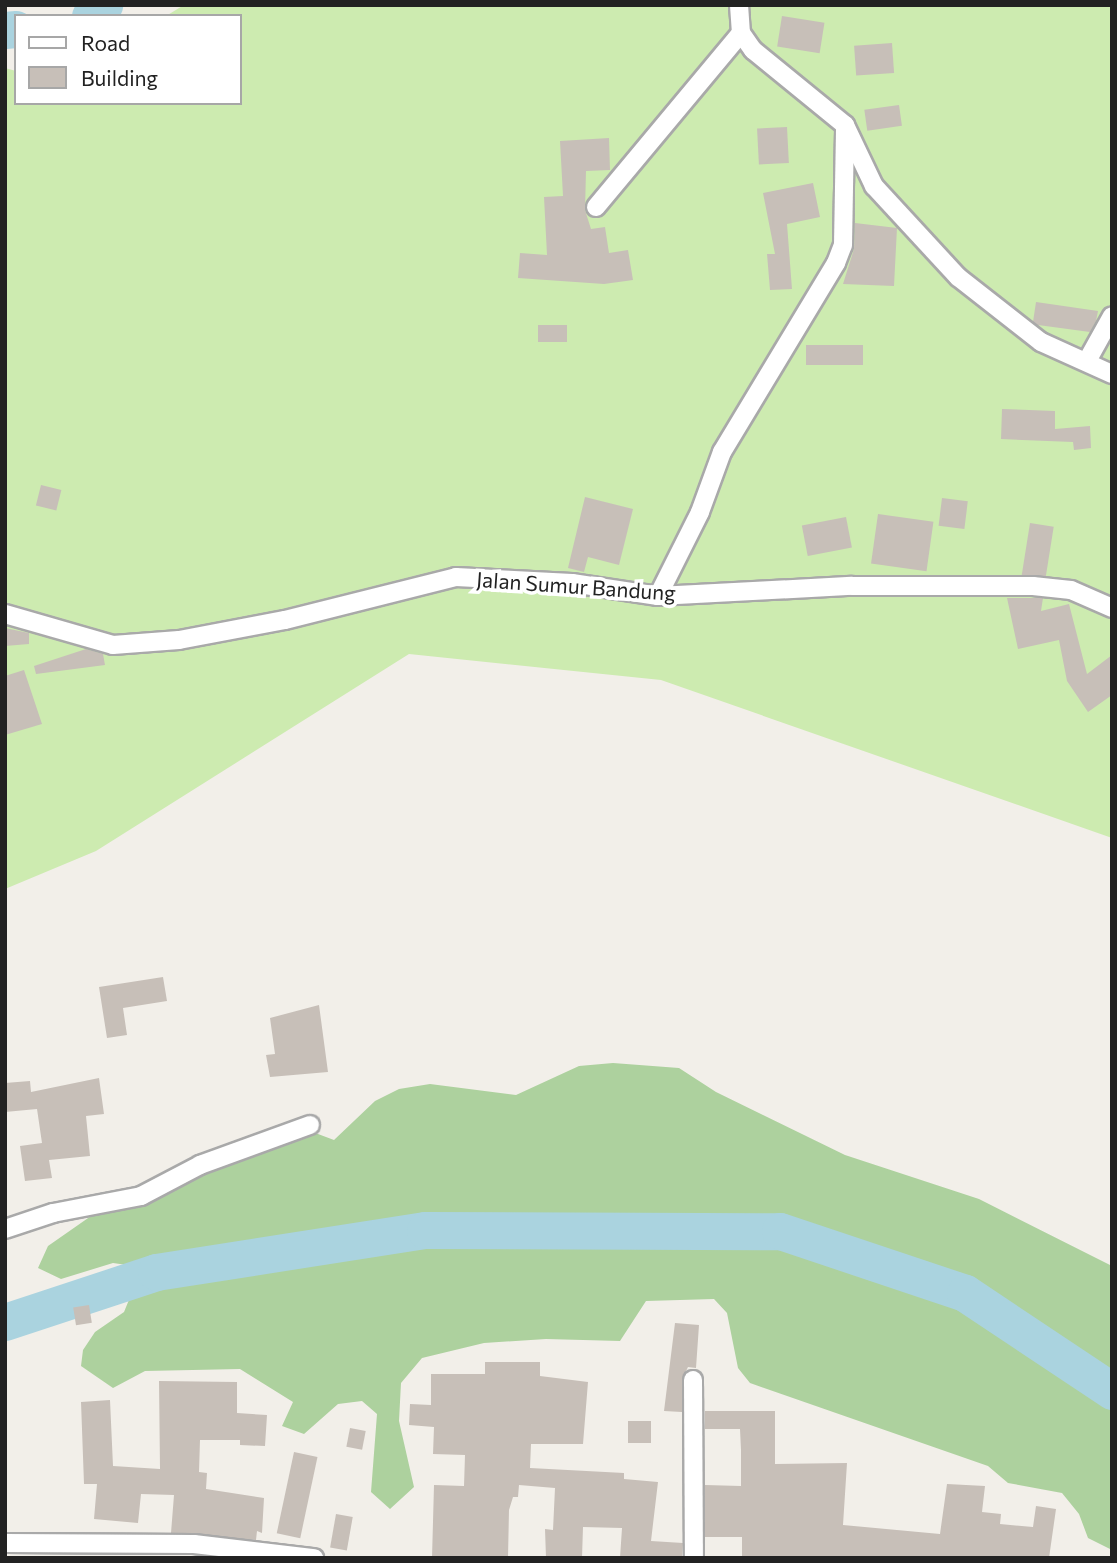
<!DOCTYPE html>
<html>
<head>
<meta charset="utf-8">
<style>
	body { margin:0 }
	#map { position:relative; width:1117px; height:1563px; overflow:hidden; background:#f2efe9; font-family:Commissioner,sans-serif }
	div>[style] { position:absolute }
	.grass>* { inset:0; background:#cdebb0 }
	.forest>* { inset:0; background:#add19e }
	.river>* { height:37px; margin:-18.5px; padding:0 18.5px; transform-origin:18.5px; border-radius:18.5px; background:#aad3df }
	.building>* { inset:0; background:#c7bfb8; transform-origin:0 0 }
	.roads { filter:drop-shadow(2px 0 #a9a9a9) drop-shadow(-2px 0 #a9a9a9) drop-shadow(0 2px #a9a9a9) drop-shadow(0 -2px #a9a9a9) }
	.street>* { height:18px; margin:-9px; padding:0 9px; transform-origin:9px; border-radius:9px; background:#fff }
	span { translate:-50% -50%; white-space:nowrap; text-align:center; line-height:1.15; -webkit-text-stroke:7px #fff; paint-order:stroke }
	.street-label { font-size:21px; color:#222 }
	.frame { position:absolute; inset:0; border:7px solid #222; pointer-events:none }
	.legend { position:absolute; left:14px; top:14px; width:228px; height:91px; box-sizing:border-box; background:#fff; border:2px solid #a7a7a7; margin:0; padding:9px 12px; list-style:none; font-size:21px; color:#222 }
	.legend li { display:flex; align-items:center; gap:14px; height:35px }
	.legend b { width:35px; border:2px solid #a7a7a7 }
</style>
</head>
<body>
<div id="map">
	<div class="grass">
		<i style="clip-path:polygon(184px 5px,1112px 5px,1112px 838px,661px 680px,409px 654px,96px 851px,5px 889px,5px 68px,16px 71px,16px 103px,240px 103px,240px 16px,166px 16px)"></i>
	</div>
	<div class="forest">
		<i style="clip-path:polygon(613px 1063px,679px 1068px,716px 1092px,845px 1155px,979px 1199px,1112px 1266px,1112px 1550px,1088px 1538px,1079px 1514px,1062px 1493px,1008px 1483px,988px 1466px,750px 1383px,738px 1368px,727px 1313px,714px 1299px,646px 1301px,620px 1341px,546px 1339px,484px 1343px,422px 1358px,401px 1383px,399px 1421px,414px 1487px,390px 1509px,371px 1492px,377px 1414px,362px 1401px,338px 1404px,304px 1434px,282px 1426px,293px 1402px,240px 1369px,145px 1371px,113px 1388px,81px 1366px,83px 1350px,95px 1332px,124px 1312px,133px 1290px,134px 1266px,113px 1263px,61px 1279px,38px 1268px,48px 1246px,91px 1216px,143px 1202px,202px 1171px,310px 1131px,334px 1140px,375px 1101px,399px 1089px,430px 1084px,516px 1095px,579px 1066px)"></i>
	</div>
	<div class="river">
		<i style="left:90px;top:16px;width:18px;rotate:-38deg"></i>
		<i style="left:5px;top:30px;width:11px;rotate:-5deg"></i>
		<i style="left:5px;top:1322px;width:159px;rotate:-18.3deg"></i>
		<i style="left:156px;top:1272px;width:272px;rotate:-8.9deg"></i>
		<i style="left:425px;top:1230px;width:355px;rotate:0.2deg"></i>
		<i style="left:780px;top:1231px;width:195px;rotate:18.5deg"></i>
		<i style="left:965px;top:1293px;width:177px;rotate:33.7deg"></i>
	</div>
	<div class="building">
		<i style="left:782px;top:16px;width:43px;height:31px;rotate:9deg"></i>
		<i style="left:892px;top:43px;width:30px;height:38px;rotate:86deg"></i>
		<i style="left:899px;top:105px;width:21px;height:35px;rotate:82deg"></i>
		<i style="left:787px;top:127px;width:36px;height:30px;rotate:87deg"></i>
		<i style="clip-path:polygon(609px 138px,610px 170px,586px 171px,585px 210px,591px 229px,605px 227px,609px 253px,628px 250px,633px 280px,604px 284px,518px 278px,520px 253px,547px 255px,544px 197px,563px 196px,560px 141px)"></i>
		<i style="clip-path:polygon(813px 183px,820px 217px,787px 224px,792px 289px,770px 290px,767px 254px,775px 254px,763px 193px)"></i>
		<i style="clip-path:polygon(855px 223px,897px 228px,894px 286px,843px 284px,854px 249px)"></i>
		<i style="clip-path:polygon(1036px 302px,1098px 311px,1096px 321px,1090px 332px,1038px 325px,1033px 322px)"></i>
		<i style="left:567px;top:325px;width:17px;height:29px;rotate:90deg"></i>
		<i style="left:863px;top:345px;width:20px;height:57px;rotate:90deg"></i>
		<i style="clip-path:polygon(1002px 409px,1055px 411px,1055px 429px,1090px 426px,1091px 448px,1074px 450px,1073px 442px,1001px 439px)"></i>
		<i style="left:41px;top:485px;width:21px;height:21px;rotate:14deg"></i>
		<i style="clip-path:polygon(585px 497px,633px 509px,619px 565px,588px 557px,584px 572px,568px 568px)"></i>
		<i style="left:942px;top:498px;width:26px;height:28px;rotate:7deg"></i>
		<i style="left:878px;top:514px;width:56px;height:50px;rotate:8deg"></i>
		<i style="left:846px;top:517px;width:31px;height:45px;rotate:79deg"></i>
		<i style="left:1030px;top:523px;width:24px;height:53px;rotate:9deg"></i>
		<i style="clip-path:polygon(1007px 598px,1043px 598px,1041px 611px,1069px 604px,1087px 674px,1112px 655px,1112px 695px,1088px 712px,1067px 681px,1059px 640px,1018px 649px)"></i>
		<i style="clip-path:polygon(5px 628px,29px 633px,29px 644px,5px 646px)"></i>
		<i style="clip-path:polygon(86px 649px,103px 654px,105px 665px,36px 674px,34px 666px)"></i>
		<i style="clip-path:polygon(24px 670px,42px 724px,5px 735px,5px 676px)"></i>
		<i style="clip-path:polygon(163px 977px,167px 1001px,123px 1008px,127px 1035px,107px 1038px,99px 987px)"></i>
		<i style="clip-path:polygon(319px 1005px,328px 1072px,270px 1077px,266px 1055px,275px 1054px,270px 1018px)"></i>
		<i style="clip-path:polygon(99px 1078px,104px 1114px,86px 1116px,90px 1156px,49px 1160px,52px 1178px,25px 1181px,20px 1146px,42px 1143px,37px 1109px,5px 1112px,5px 1083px,30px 1081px,31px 1092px)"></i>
		<i style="left:89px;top:1305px;width:18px;height:16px;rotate:81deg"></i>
		<i style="clip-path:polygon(675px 1323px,699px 1325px,696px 1368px,688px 1367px,682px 1379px,682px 1412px,664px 1411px)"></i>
		<i style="clip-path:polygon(485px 1362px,540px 1362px,540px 1376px,588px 1382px,583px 1444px,531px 1444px,530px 1468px,624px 1473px,624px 1479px,658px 1482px,651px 1541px,683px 1543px,682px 1558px,620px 1558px,622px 1528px,583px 1527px,582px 1558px,546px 1558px,545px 1529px,553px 1530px,555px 1488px,519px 1485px,518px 1497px,513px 1497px,509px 1510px,508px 1558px,432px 1558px,434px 1485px,464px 1486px,465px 1455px,433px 1454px,434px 1427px,409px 1425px,410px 1404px,431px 1405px,431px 1374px,485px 1374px)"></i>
		<i style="clip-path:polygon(159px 1381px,237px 1382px,237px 1413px,267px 1415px,265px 1446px,240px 1445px,240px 1440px,200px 1440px,199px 1472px,207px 1473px,206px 1489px,264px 1498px,262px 1533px,257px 1531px,256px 1540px,171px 1533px,174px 1495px,141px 1494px,138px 1523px,94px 1519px,97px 1484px,84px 1484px,81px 1402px,110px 1400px,113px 1466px,160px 1469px)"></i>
		<i style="clip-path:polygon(705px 1411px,775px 1411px,775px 1464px,847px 1463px,843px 1525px,940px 1534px,947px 1484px,985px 1486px,982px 1512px,1001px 1514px,1000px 1524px,1033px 1527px,1036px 1506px,1056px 1509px,1049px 1558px,742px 1558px,742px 1537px,705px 1537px,705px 1485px,741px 1486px,741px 1450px,740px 1429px,705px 1429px)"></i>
		<i style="left:628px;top:1421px;width:23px;height:22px"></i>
		<i style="left:350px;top:1428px;width:16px;height:19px;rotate:11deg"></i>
		<i style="left:294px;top:1452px;width:24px;height:83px;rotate:12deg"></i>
		<i style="left:336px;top:1514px;width:17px;height:34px;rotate:10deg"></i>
	</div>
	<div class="roads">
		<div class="street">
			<i style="left:739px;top:5px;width:28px;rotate:86deg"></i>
			<i style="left:741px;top:33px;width:21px;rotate:55deg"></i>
			<i style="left:753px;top:50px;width:119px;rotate:39.2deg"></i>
			<i style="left:845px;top:125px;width:68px;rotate:64.6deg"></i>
			<i style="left:874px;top:186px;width:124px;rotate:47.3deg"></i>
			<i style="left:958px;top:277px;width:105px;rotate:38.1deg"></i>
			<i style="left:1041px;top:342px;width:78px;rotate:24.3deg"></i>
			<i style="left:596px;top:207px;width:226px;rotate:-50.2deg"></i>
			<i style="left:1087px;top:361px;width:51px;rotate:-60.9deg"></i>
			<i style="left:658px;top:596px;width:94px;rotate:-63.4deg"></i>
			<i style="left:700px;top:512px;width:64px;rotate:-69.9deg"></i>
			<i style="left:722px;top:452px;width:221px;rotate:-58.9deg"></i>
			<i style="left:836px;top:263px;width:19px;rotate:-69deg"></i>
			<i style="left:843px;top:245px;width:117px;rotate:-89deg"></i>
			<i style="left:5px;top:614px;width:112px;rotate:16deg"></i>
			<i style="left:113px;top:645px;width:66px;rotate:-4.3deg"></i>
			<i style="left:179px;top:640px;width:108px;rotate:-10.7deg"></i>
			<i style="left:285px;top:620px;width:176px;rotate:-14.1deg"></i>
			<i style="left:456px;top:577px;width:116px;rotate:3deg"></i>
			<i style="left:572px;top:583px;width:87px;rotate:8.6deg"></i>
			<i style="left:658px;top:596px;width:194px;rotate:-3deg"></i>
			<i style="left:852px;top:586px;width:181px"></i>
			<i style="left:1033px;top:586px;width:38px;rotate:6deg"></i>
			<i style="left:1071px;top:590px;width:45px;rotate:23.7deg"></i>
			<i style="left:5px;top:1229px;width:51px;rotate:-18.4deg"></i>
			<i style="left:53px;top:1213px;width:90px;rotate:-10.9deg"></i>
			<i style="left:141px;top:1196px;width:67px;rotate:-27.7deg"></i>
			<i style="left:200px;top:1165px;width:117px;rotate:-20deg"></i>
			<i style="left:693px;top:1380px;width:178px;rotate:89.7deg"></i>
			<i style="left:5px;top:1543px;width:189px;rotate:0.3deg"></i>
			<i style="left:194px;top:1544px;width:121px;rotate:6.7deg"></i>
		</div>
	</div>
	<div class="street-label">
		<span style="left:576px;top:586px;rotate:4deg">Jalan Sumur Bandung</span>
	</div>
	<div class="frame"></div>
	<ul class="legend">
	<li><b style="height:9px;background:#fff"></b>Road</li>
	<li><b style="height:19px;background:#c7bfb8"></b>Building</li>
	</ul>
</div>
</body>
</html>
